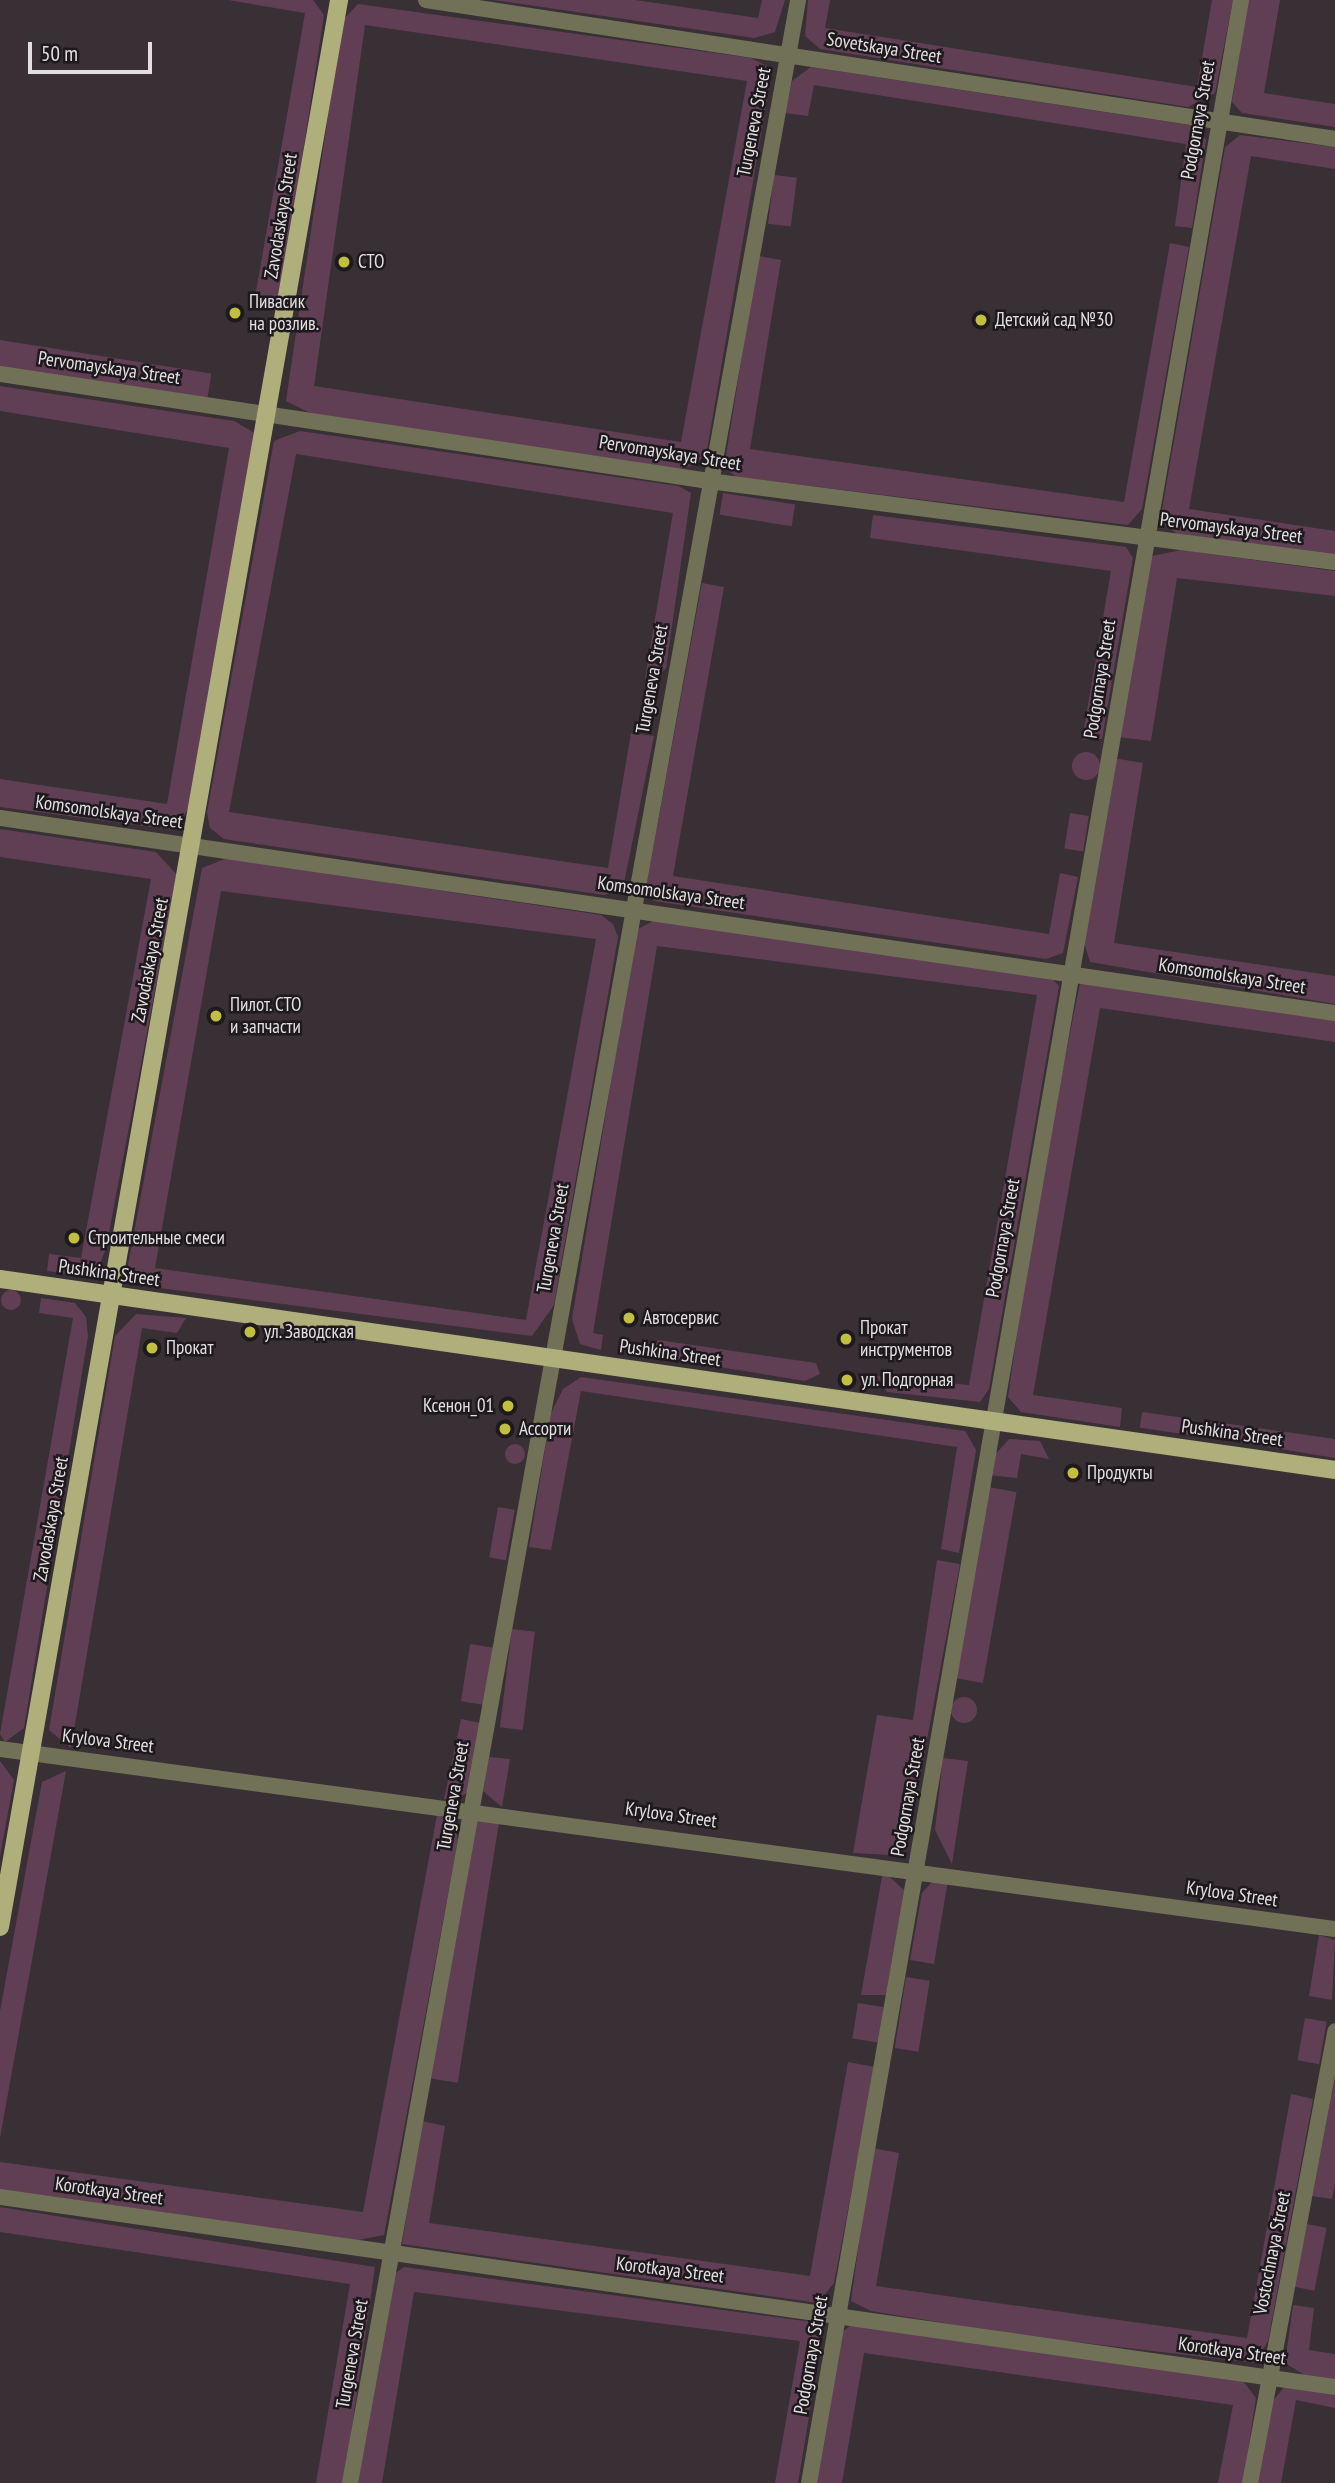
<!DOCTYPE html>
<html>
<head>
<meta charset="utf-8">
<style>
	body { margin:0 }
	#map { position:relative; width:1335px; height:2483px; overflow:hidden; background:#383035; font-family:"PT Sans Narrow",sans-serif }
	div>[style] { position:absolute }
	.green>* { inset:0; background:#603f55; transform-origin:0 0 }
	.round { border-radius:50% }
	.minor>* { height:16px; margin:-8px; padding:0 8px; transform-origin:8px; border-radius:8px; background:#717158 }
	.major>* { height:18px; margin:-9px; padding:0 9px; transform-origin:9px; border-radius:9px; background:#afaf7b }
	.dots>* { width:19px; height:19px; translate:-50% -50%; box-sizing:border-box; border:4px solid #1d191c; border-radius:50% }
	span { translate:-50% -50%; white-space:nowrap; text-align:center; line-height:1.15; -webkit-text-stroke:5px #1d191c; paint-order:stroke }
	.street-label { font-size:19px; color:#e3dee2 }
	.poi-label { font-size:19px; color:#e3dee2 }
	.left { translate:0 -50%; text-align:left }
	.right { translate:-100% -50%; text-align:right }
	.scale { position:absolute; left:28px; top:42px; width:124px; height:32px; box-sizing:border-box; border:4px solid #e3dee2; border-top:0; padding-left:9px; font-size:21px; line-height:24px; white-space:nowrap; color:#e3dee2; -webkit-text-stroke:5px #1d191c; paint-order:stroke }
</style>
</head>
<body>
<div id="map">
	<div class="green">
		<i style="clip-path:polygon(228px 0,313px 0,324px 15px,280px 302px,255px 297px,305px 13px)"></i>
		<i style="clip-path:polygon(494px 0,635px 0,758px 18px,762px 0,785px 0,775px 32px,754px 38px)"></i>
		<i style="clip-path:polygon(808px 0,830px 0,825px 28px,1197px 87px,1212px 0,1233px 0,1215px 93px,1188px 107px,820px 49px,805px 36px)"></i>
		<i style="clip-path:polygon(1248px 0,1280px 0,1264px 93px,1335px 104px,1335px 127px,1242px 113px,1232px 102px)"></i>
		<i style="clip-path:polygon(evenodd,358px 4px,751px 58px,767px 66px,769px 88px,707px 450px,696px 465px,677px 469px,310px 413px,286px 401px,342px 21px,358px 4px,365px 25px,747px 81px,681px 442px,314px 386px,365px 25px)"></i>
		<i style="clip-path:polygon(811px 67px,1196px 126px,1206px 140px,1192px 228px,1175px 226px,1186px 144px,814px 85px,808px 116px,785px 113px,792px 81px)"></i>
		<i style="clip-path:polygon(1240px 135px,1335px 147px,1335px 169px,1251px 156px,1189px 509px,1335px 531px,1335px 555px,1177px 534px,1160px 521px,1225px 147px)"></i>
		<i style="left:774px;top:175px;width:23px;height:49px;rotate:7deg"></i>
		<i style="clip-path:polygon(1170px 243px,1189px 247px,1142px 509px,1128px 525px,737px 477px,724px 468px,758px 256px,781px 260px,750px 449px,1124px 502px)"></i>
		<i style="left:0;top:340px;width:214px;height:27px;rotate:9deg"></i>
		<i style="clip-path:polygon(0 386px,234px 421px,256px 434px,191px 805px,174px 830px,0 807px,0 779px,167px 804px,229px 448px,0 411px)"></i>
		<i style="clip-path:polygon(300px 431px,678px 486px,691px 493px,666px 668px,657px 678px,645px 678px,673px 513px,296px 454px,229px 812px,608px 868px,631px 733px,654px 736px,623px 888px,604px 895px,224px 839px,210px 828px,207px 813px,274px 441px)"></i>
		<i style="left:723px;top:493px;width:73px;height:22px;rotate:9deg"></i>
		<i style="clip-path:polygon(873px 515px,1126px 547px,1133px 558px,1102px 739px,1082px 740px,1111px 571px,870px 538px)"></i>
		<i style="clip-path:polygon(1181px 550px,1335px 571px,1335px 596px,1177px 578px,1151px 741px,1118px 737px,1152px 556px)"></i>
		<i style="clip-path:polygon(702px 583px,724px 587px,673px 876px,1049px 934px,1060px 873px,1078px 877px,1063px 953px,1046px 959px,654px 901px,646px 887px)"></i>
		<i class="round" style="left:1072px;top:752px;width:28px;height:28px"></i>
		<i style="clip-path:polygon(1113px 758px,1143px 763px,1114px 943px,1335px 976px,1335px 1004px,1090px 962px,1084px 942px)"></i>
		<i style="left:1070px;top:813px;width:19px;height:36px;rotate:9deg"></i>
		<i style="clip-path:polygon(0 829px,156px 852px,177px 875px,106px 1248px,99px 1266px,83px 1276px,47px 1271px,49px 1254px,81px 1258px,151px 879px,0 857px)"></i>
		<i style="clip-path:polygon(evenodd,227px 858px,601px 915px,613px 924px,618px 937px,554px 1305px,532px 1336px,152px 1287px,134px 1277px,128px 1265px,202px 868px,227px 858px,221px 891px,596px 939px,526px 1320px,155px 1268px,221px 891px)"></i>
		<i style="clip-path:polygon(655px 920px,1047px 973px,1059px 986px,989px 1389px,980px 1402px,887px 1392px,877px 1376px,969px 1385px,1037px 995px,657px 946px,593px 1333px,603px 1335px,601px 1350px,580px 1344px,572px 1319px,636px 930px)"></i>
		<i style="clip-path:polygon(1080px 983px,1335px 1017px,1335px 1042px,1100px 1008px,1033px 1395px,1122px 1408px,1120px 1427px,1021px 1412px,1008px 1397px,1035px 1209px)"></i>
		<i class="round" style="left:1px;top:1290px;width:20px;height:20px"></i>
		<i style="clip-path:polygon(41px 1298px,75px 1303px,86px 1317px,88px 1336px,24px 1728px,5px 1742px,0 1734px,73px 1318px,39px 1313px)"></i>
		<i style="clip-path:polygon(136px 1314px,186px 1318px,177px 1333px,142px 1328px,71px 1748px,49px 1730px,115px 1336px)"></i>
		<i style="clip-path:polygon(658px 1340px,816px 1363px,820px 1374px,805px 1381px,658px 1357px,653px 1349px)"></i>
		<i style="clip-path:polygon(581px 1377px,965px 1431px,976px 1450px,959px 1553px,941px 1549px,957px 1447px,581px 1391px,551px 1550px,529px 1547px,551px 1413px,563px 1389px)"></i>
		<i style="left:1142px;top:1412px;width:51px;height:16px;rotate:8deg"></i>
		<i style="clip-path:polygon(1215px 1422px,1335px 1439px,1335px 1458px,1219px 1439px)"></i>
		<i style="clip-path:polygon(1009px 1439px,1040px 1441px,1049px 1459px,1021px 1454px,1017px 1478px,989px 1475px,992px 1458px)"></i>
		<i class="round" style="left:505px;top:1444px;width:20px;height:20px"></i>
		<i style="left:988px;top:1487px;width:29px;height:194px;rotate:10deg"></i>
		<i style="left:498px;top:1507px;width:17px;height:51px;rotate:10deg"></i>
		<i style="clip-path:polygon(937px 1560px,960px 1564px,909px 1835px,890px 1855px,853px 1853px,877px 1715px,913px 1720px)"></i>
		<i style="left:512px;top:1629px;width:23px;height:99px;rotate:7deg"></i>
		<i style="left:470px;top:1644px;width:24px;height:58px;rotate:9deg"></i>
		<i class="round" style="left:951px;top:1697px;width:26px;height:26px"></i>
		<i style="clip-path:polygon(461px 1719px,481px 1723px,468px 1792px,455px 1801px,444px 1799px)"></i>
		<i style="clip-path:polygon(489px 1757px,510px 1759px,502px 1807px,483px 1791px)"></i>
		<i style="clip-path:polygon(943px 1758px,968px 1761px,952px 1864px,935px 1830px)"></i>
		<i style="clip-path:polygon(0 1761px,14px 1780px,0 1856px)"></i>
		<i style="clip-path:polygon(66px 1771px,0 2138px,0 2011px,42px 1782px)"></i>
		<i style="clip-path:polygon(437px 1815px,454px 1822px,458px 1841px,384px 2235px,358px 2240px,0 2189px,0 2162px,363px 2212px)"></i>
		<i style="left:499px;top:1822px;width:264px;height:27px;rotate:99deg"></i>
		<i style="clip-path:polygon(883px 1871px,904px 1890px,886px 1995px,861px 1995px)"></i>
		<i style="clip-path:polygon(948px 1880px,934px 1964px,910px 1960px,922px 1893px,933px 1881px)"></i>
		<i style="clip-path:polygon(1319px 1935px,1335px 1940px,1332px 2000px,1309px 1996px)"></i>
		<i style="left:906px;top:1977px;width:24px;height:72px;rotate:9deg"></i>
		<i style="left:858px;top:2003px;width:26px;height:36px;rotate:9deg"></i>
		<i style="left:1305px;top:2018px;width:22px;height:43px;rotate:10deg"></i>
		<i style="clip-path:polygon(848px 2062px,875px 2067px,834px 2283px,818px 2303px,402px 2244px,422px 2121px,445px 2126px,429px 2223px,810px 2276px)"></i>
		<i style="clip-path:polygon(1335px 2078px,1335px 2183px,1332px 2199px,1312px 2196px)"></i>
		<i style="clip-path:polygon(1291px 2094px,1313px 2099px,1268px 2341px,1255px 2363px,1017px 2335px,871px 2311px,851px 2301px,872px 2148px,899px 2153px,876px 2286px,1247px 2338px)"></i>
		<i style="clip-path:polygon(0 2207px,375px 2267px,344px 2483px,316px 2483px,350px 2284px,0 2232px)"></i>
		<i style="left:1307px;top:2224px;width:20px;height:64px;rotate:11deg"></i>
		<i style="clip-path:polygon(404px 2267px,812px 2322px,822px 2338px,798px 2483px,775px 2483px,800px 2341px,414px 2292px,382px 2483px,356px 2483px,393px 2275px)"></i>
		<i style="clip-path:polygon(1293px 2305px,1314px 2308px,1309px 2350px,1335px 2354px,1335px 2380px,1306px 2376px,1285px 2363px)"></i>
		<i style="clip-path:polygon(851px 2325px,1243px 2381px,1256px 2398px,1243px 2483px,1218px 2483px,1233px 2405px,864px 2353px,842px 2483px,815px 2483px,840px 2334px)"></i>
		<i style="clip-path:polygon(1285px 2386px,1335px 2391px,1335px 2408px,1296px 2400px,1281px 2483px,1257px 2483px,1272px 2402px)"></i>
	</div>
	<div class="minor">
		<i style="left:426px;top:0;width:920px;rotate:8.69deg"></i>
		<i style="left:0;top:374px;width:717px;rotate:8.58deg"></i>
		<i style="left:709px;top:481px;width:631px;rotate:7.37deg"></i>
		<i style="left:0;top:818px;width:1349px;rotate:8.31deg"></i>
		<i style="left:0;top:1749px;width:1347px;rotate:7.68deg"></i>
		<i style="left:0;top:2197px;width:1348px;rotate:8.1deg"></i>
		<i style="left:350px;top:2483px;width:2523px;rotate:-79.77deg"></i>
		<i style="left:809px;top:2483px;width:2520px;rotate:-80.13deg"></i>
		<i style="left:1250px;top:2483px;width:460px;rotate:-79.3deg"></i>
	</div>
	<div class="major">
		<i style="left:0;top:1279px;width:1349px;rotate:8.14deg"></i>
		<i style="left:0;top:1927px;width:1957px;rotate:-80.02deg"></i>
	</div>
	<div class="dots">
		<i style="left:344px;top:262px;background:#c1be40"></i>
		<i style="left:235px;top:313px;background:#c1be40"></i>
		<i style="left:981px;top:320px;background:#c1be40"></i>
		<i style="left:216px;top:1016px;background:#c1be40"></i>
		<i style="left:74px;top:1238px;background:#c1be40"></i>
		<i style="left:629px;top:1318px;background:#c1be40"></i>
		<i style="left:250px;top:1332px;background:#c1be40"></i>
		<i style="left:846px;top:1339px;background:#c1be40"></i>
		<i style="left:152px;top:1348px;background:#c1be40"></i>
		<i style="left:847px;top:1380px;background:#c1be40"></i>
		<i style="left:508px;top:1406px;background:#c1be40"></i>
		<i style="left:505px;top:1429px;background:#c1be40"></i>
		<i style="left:1073px;top:1473px;background:#c1be40"></i>
	</div>
	<div class="street-label">
		<span style="left:884px;top:48px;rotate:9deg">Sovetskaya Street</span>
		<span style="left:1198px;top:120px;rotate:-80deg">Podgornaya Street</span>
		<span style="left:754px;top:122px;rotate:-79deg">Turgeneva Street</span>
		<span style="left:281px;top:216px;rotate:-81deg">Zavodaskaya Street</span>
		<span style="left:109px;top:368px;rotate:8deg">Pervomayskaya Street</span>
		<span style="left:670px;top:453px;rotate:9deg">Pervomayskaya Street</span>
		<span style="left:1231px;top:528px;rotate:7deg">Pervomayskaya Street</span>
		<span style="left:652px;top:679px;rotate:-80deg">Turgeneva Street</span>
		<span style="left:1100px;top:679px;rotate:-81deg">Podgornaya Street</span>
		<span style="left:109px;top:812px;rotate:8deg">Komsomolskaya Street</span>
		<span style="left:671px;top:893px;rotate:8deg">Komsomolskaya Street</span>
		<span style="left:150px;top:960px;rotate:-79deg">Zavodaskaya Street</span>
		<span style="left:1232px;top:976px;rotate:9deg">Komsomolskaya Street</span>
		<span style="left:553px;top:1238px;rotate:-80deg">Turgeneva Street</span>
		<span style="left:1003px;top:1238px;rotate:-80deg">Podgornaya Street</span>
		<span style="left:109px;top:1273px;rotate:8deg">Pushkina Street</span>
		<span style="left:670px;top:1353px;rotate:8deg">Pushkina Street</span>
		<span style="left:1232px;top:1433px;rotate:8deg">Pushkina Street</span>
		<span style="left:51px;top:1519px;rotate:-80deg">Zavodaskaya Street</span>
		<span style="left:108px;top:1741px;rotate:7deg">Krylova Street</span>
		<span style="left:453px;top:1796px;rotate:-80deg">Turgeneva Street</span>
		<span style="left:908px;top:1797px;rotate:-80deg">Podgornaya Street</span>
		<span style="left:671px;top:1815px;rotate:8deg">Krylova Street</span>
		<span style="left:1232px;top:1894px;rotate:8deg">Krylova Street</span>
		<span style="left:109px;top:2191px;rotate:8deg">Korotkaya Street</span>
		<span style="left:1272px;top:2253px;rotate:-79deg">Vostochnaya Street</span>
		<span style="left:670px;top:2270px;rotate:7deg">Korotkaya Street</span>
		<span style="left:1232px;top:2351px;rotate:8deg">Korotkaya Street</span>
		<span style="left:352px;top:2354px;rotate:-80deg">Turgeneva Street</span>
		<span style="left:811px;top:2355px;rotate:-80deg">Podgornaya Street</span>
	</div>
	<div class="poi-label">
		<span class="left" style="left:358px;top:262px">СТО</span>
		<span class="left" style="left:249px;top:313px">Пивасик<br>на розлив.</span>
		<span class="left" style="left:995px;top:320px">Детский сад №30</span>
		<span class="left" style="left:230px;top:1016px">Пилот. СТО<br>и запчасти</span>
		<span class="left" style="left:88px;top:1238px">Строительные смеси</span>
		<span class="left" style="left:643px;top:1318px">Автосервис</span>
		<span class="left" style="left:860px;top:1339px">Прокат<br>инструментов</span>
		<span class="left" style="left:264px;top:1332px">ул. Заводская</span>
		<span class="left" style="left:166px;top:1348px">Прокат</span>
		<span class="left" style="left:861px;top:1380px">ул. Подгорная</span>
		<span class="right" style="left:494px;top:1406px">Ксенон_01</span>
		<span class="left" style="left:519px;top:1429px">Ассорти</span>
		<span class="left" style="left:1087px;top:1473px">Продукты</span>
	</div>
	<div class="scale">50 m</div>
</div>
</body>
</html>
